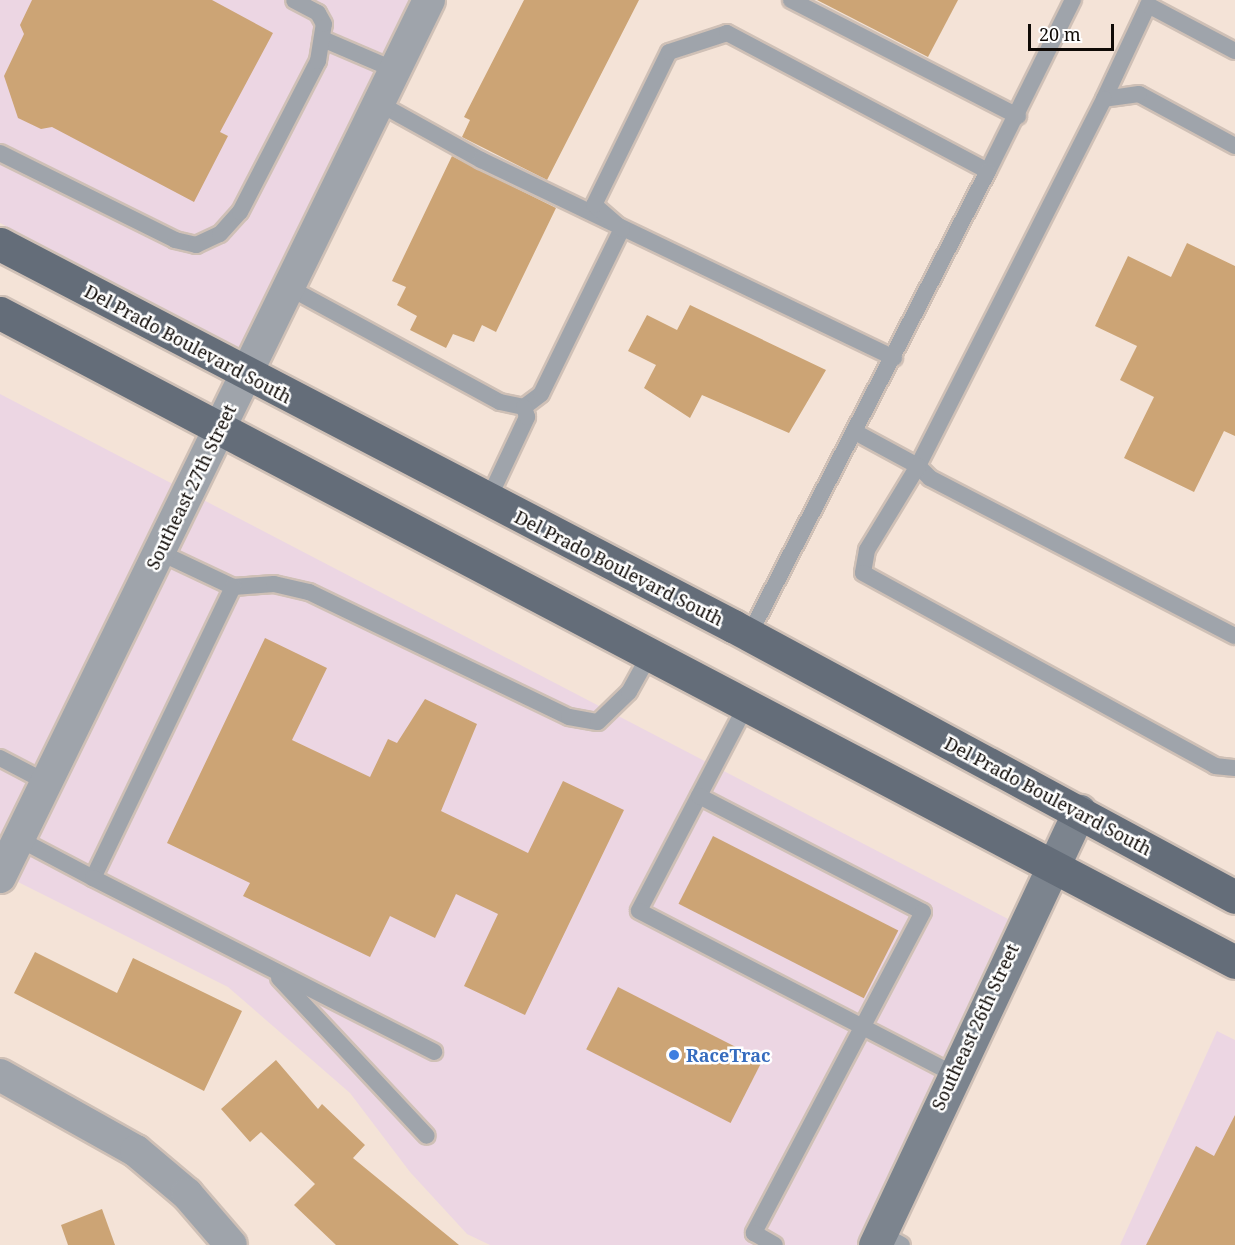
<!DOCTYPE html>
<html>
<head>
<meta charset="utf-8">
<style>
	body { margin:0 }
	#map { position:relative; width:1235px; height:1245px; overflow:hidden; background:#f4e3d7; font-family:"Noto Serif",serif }
	div>[style] { position:absolute }
	.commercial>* { inset:0; background:#ecd6e3 }
	.building>* { inset:0; background:#cca475; transform-origin:0 0 }
	.roads { filter:drop-shadow(2px 0 #cfc0b6) drop-shadow(-2px 0 #cfc0b6) drop-shadow(0 2px #cfc0b6) drop-shadow(0 -2px #cfc0b6) }
	.lane>* { height:16px; margin:-8px; padding:0 8px; transform-origin:8px; border-radius:8px; background:#9fa4ab }
	.street>* { height:32px; margin:-16px; padding:0 16px; transform-origin:16px; border-radius:16px; background:#9fa4ab }
	.secondary>* { height:33px; margin:-16.5px; padding:0 16.5px; transform-origin:16.5px; border-radius:16.5px; background:#7c848e }
	.primary>* { height:33px; margin:-16.5px; padding:0 16.5px; transform-origin:16.5px; border-radius:16.5px; background:#646d79 }
	.dots>* { width:16px; height:16px; translate:-50% -50%; box-sizing:border-box; border:3px solid #fff; border-radius:50% }
	span { translate:-50% -50%; white-space:nowrap; text-align:center; line-height:1.15; -webkit-text-stroke:5px #fff; paint-order:stroke }
	.street-label { font-size:18px; color:#0f0a06 }
	.shop-label { font-size:18px; color:#366cbe; font-weight:700 }
	.left { translate:0 -50%; text-align:left }
	.scale { position:absolute; left:1028px; top:24px; width:86px; height:27px; box-sizing:border-box; border:3px solid #0f0a06; border-top:0; padding-left:8px; font-size:18px; line-height:21px; white-space:nowrap; color:#0f0a06; -webkit-text-stroke:4px #fff; paint-order:stroke }
</style>
</head>
<body>
<div id="map">
	<div class="commercial">
		<i style="clip-path:polygon(0 0,438px 0,261px 359px,0 223px)"></i>
		<i style="clip-path:polygon(0 394px,1008px 919px,857px 1245px,490px 1245px,467px 1234px,410px 1172px,350px 1093px,228px 987px,0 873px)"></i>
		<i style="clip-path:polygon(1217px 1031px,1235px 1040px,1235px 1245px,1120px 1245px)"></i>
	</div>
	<div class="building">
		<i style="clip-path:polygon(32px 0,212px 0,273px 33px,220px 132px,228px 136px,194px 202px,52px 127px,41px 129px,18px 118px,4px 76px,24px 34px,20px 25px)"></i>
		<i style="clip-path:polygon(524px 0,639px 0,547px 180px,462px 137px,470px 120px,464px 117px)"></i>
		<i style="clip-path:polygon(817px 0,958px 0,928px 57px)"></i>
		<i style="clip-path:polygon(452px 156px,556px 208px,496px 332px,482px 325px,474px 342px,453px 334px,446px 348px,410px 330px,417px 316px,397px 305px,406px 287px,392px 281px)"></i>
		<i style="clip-path:polygon(1187px 243px,1235px 266px,1235px 436px,1224px 431px,1194px 492px,1124px 458px,1154px 397px,1120px 380px,1137px 346px,1095px 326px,1128px 256px,1171px 277px)"></i>
		<i style="clip-path:polygon(690px 305px,826px 370px,789px 433px,702px 395px,690px 418px,644px 388px,656px 365px,628px 351px,647px 315px,677px 330px)"></i>
		<i style="clip-path:polygon(265px 638px,327px 668px,292px 740px,370px 777px,388px 739px,397px 743px,425px 699px,477px 724px,441px 811px,528px 853px,563px 781px,624px 810px,525px 1015px,464px 986px,498px 914px,456px 894px,435px 938px,390px 916px,370px 957px,243px 896px,250px 883px,167px 843px)"></i>
		<i style="left:713px;top:836px;width:208px;height:76px;rotate:27deg"></i>
		<i style="clip-path:polygon(35px 952px,117px 993px,133px 958px,242px 1011px,204px 1091px,14px 993px)"></i>
		<i style="left:618px;top:987px;width:162px;height:70px;rotate:27deg"></i>
		<i style="clip-path:polygon(276px 1060px,318px 1109px,322px 1104px,365px 1145px,353px 1158px,459px 1245px,336px 1245px,294px 1205px,315px 1184px,261px 1132px,250px 1142px,221px 1109px)"></i>
		<i style="clip-path:polygon(1235px 1115px,1235px 1245px,1146px 1245px,1196px 1146px,1214px 1156px)"></i>
		<i style="clip-path:polygon(102px 1209px,115px 1245px,68px 1245px,61px 1225px)"></i>
	</div>
	<div class="roads">
		<div class="lane">
			<i style="left:791px;top:0;width:255px;rotate:27.1deg"></i>
			<i style="left:325px;top:40px;width:76px;rotate:23.2deg"></i>
			<i style="left:1104px;top:99px;width:104px;rotate:-64.9deg"></i>
			<i style="left:1148px;top:5px;width:98px;rotate:27.9deg"></i>
			<i style="left:378px;top:103px;width:118px;rotate:29deg"></i>
			<i style="left:481px;top:160px;width:458px;rotate:25.6deg"></i>
			<i style="left:1235px;top:146px;width:109px;rotate:-151.6deg"></i>
			<i style="left:1139px;top:94px;width:35px;rotate:172deg"></i>
			<i style="left:1104px;top:99px;width:411px;rotate:116.9deg"></i>
			<i style="left:918px;top:466px;width:17px;rotate:45deg"></i>
			<i style="left:930px;top:478px;width:343px;rotate:27.4deg"></i>
			<i style="left:0;top:153px;width:195px;rotate:26.4deg"></i>
			<i style="left:175px;top:240px;width:22px;rotate:13deg"></i>
			<i style="left:196px;top:245px;width:26px;rotate:-25deg"></i>
			<i style="left:220px;top:234px;width:30px;rotate:-48deg"></i>
			<i style="left:240px;top:212px;width:170px;rotate:-62.7deg"></i>
			<i style="left:318px;top:61px;width:37px;rotate:-81deg"></i>
			<i style="left:324px;top:24px;width:13px;rotate:-119deg"></i>
			<i style="left:318px;top:13px;width:27px;rotate:-152deg"></i>
			<i style="left:288px;top:287px;width:241px;rotate:28.5deg"></i>
			<i style="left:500px;top:402px;width:25px;rotate:12deg"></i>
			<i style="left:524px;top:407px;width:21px;rotate:-37deg"></i>
			<i style="left:541px;top:394px;width:184px;rotate:-63.9deg"></i>
			<i style="left:622px;top:229px;width:37px;rotate:-139deg"></i>
			<i style="left:594px;top:205px;width:170px;rotate:-63.9deg"></i>
			<i style="left:669px;top:52px;width:61px;rotate:-18.1deg"></i>
			<i style="left:727px;top:33px;width:295px;rotate:27.9deg"></i>
			<i style="left:988px;top:171px;width:191px;rotate:-63.6deg"></i>
			<i style="left:855px;top:432px;width:72px;rotate:28.4deg"></i>
			<i style="left:918px;top:466px;width:98px;rotate:121.3deg"></i>
			<i style="left:867px;top:550px;width:23px;rotate:100deg"></i>
			<i style="left:863px;top:573px;width:401px;rotate:28.7deg"></i>
			<i style="left:1215px;top:766px;width:20px;rotate:6deg"></i>
			<i style="left:488px;top:500px;width:92px;rotate:-64.8deg"></i>
			<i style="left:527px;top:417px;width:10px;rotate:-107deg"></i>
			<i style="left:159px;top:552px;width:82px;rotate:25.3deg"></i>
			<i style="left:233px;top:587px;width:41px;rotate:-4.2deg"></i>
			<i style="left:274px;top:584px;width:36px;rotate:13deg"></i>
			<i style="left:309px;top:592px;width:288px;rotate:25.7deg"></i>
			<i style="left:569px;top:717px;width:29px;rotate:10deg"></i>
			<i style="left:598px;top:722px;width:43px;rotate:-44.1deg"></i>
			<i style="left:629px;top:692px;width:43px;rotate:-61.1deg"></i>
			<i style="left:749px;top:635px;width:522px;rotate:-62.75deg"></i>
			<i style="left:747px;top:704px;width:233px;rotate:117.6deg"></i>
			<i style="left:639px;top:911px;width:352px;rotate:27.4deg"></i>
			<i style="left:0;top:758px;width:52px;rotate:27.6deg"></i>
			<i style="left:699px;top:796px;width:252px;rotate:27.4deg"></i>
			<i style="left:923px;top:912px;width:363px;rotate:117.8deg"></i>
			<i style="left:754px;top:1233px;width:24px;rotate:30deg"></i>
			<i style="left:19px;top:839px;width:84px;rotate:27.8deg"></i>
			<i style="left:93px;top:878px;width:323px;rotate:-64.3deg"></i>
			<i style="left:93px;top:878px;width:383px;rotate:27deg"></i>
			<i style="left:279px;top:978px;width:216px;rotate:46.9deg"></i>
			<i style="left:880px;top:1233px;width:25px;rotate:29deg"></i>
		</div>
		<div class="street">
			<i style="left:0;top:877px;width:976px;rotate:-63.93deg"></i>
			<i style="left:0;top:1075px;width:156px;rotate:29.2deg"></i>
			<i style="left:136px;top:1151px;width:67px;rotate:40.1deg"></i>
			<i style="left:187px;top:1194px;width:67px;rotate:49.2deg"></i>
		</div>
		<div class="secondary">
			<i style="left:875px;top:1245px;width:480px;rotate:-64.8deg"></i>
		</div>
		<div class="primary">
			<i style="left:0;top:244px;width:827px;rotate:27.53deg"></i>
			<i style="left:733px;top:626px;width:570px;rotate:28.36deg"></i>
			<i style="left:0;top:313px;width:1395px;rotate:27.72deg"></i>
		</div>
	</div>
	<div class="dots">
		<i style="left:674px;top:1055px;background:#3f7fe0"></i>
	</div>
	<div class="street-label">
		<span style="left:188px;top:344px;rotate:28deg">Del Prado Boulevard South</span>
		<span style="left:191px;top:487px;rotate:-64deg">Southeast 27th Street</span>
		<span style="left:619px;top:568px;rotate:27deg">Del Prado Boulevard South</span>
		<span style="left:1048px;top:796px;rotate:28deg">Del Prado Boulevard South</span>
		<span style="left:975px;top:1027px;rotate:-65deg">Southeast 26th Street</span>
	</div>
	<div class="shop-label">
		<span class="left" style="left:686px;top:1055px">RaceTrac</span>
	</div>
	<div class="scale">20 m</div>
</div>
</body>
</html>
